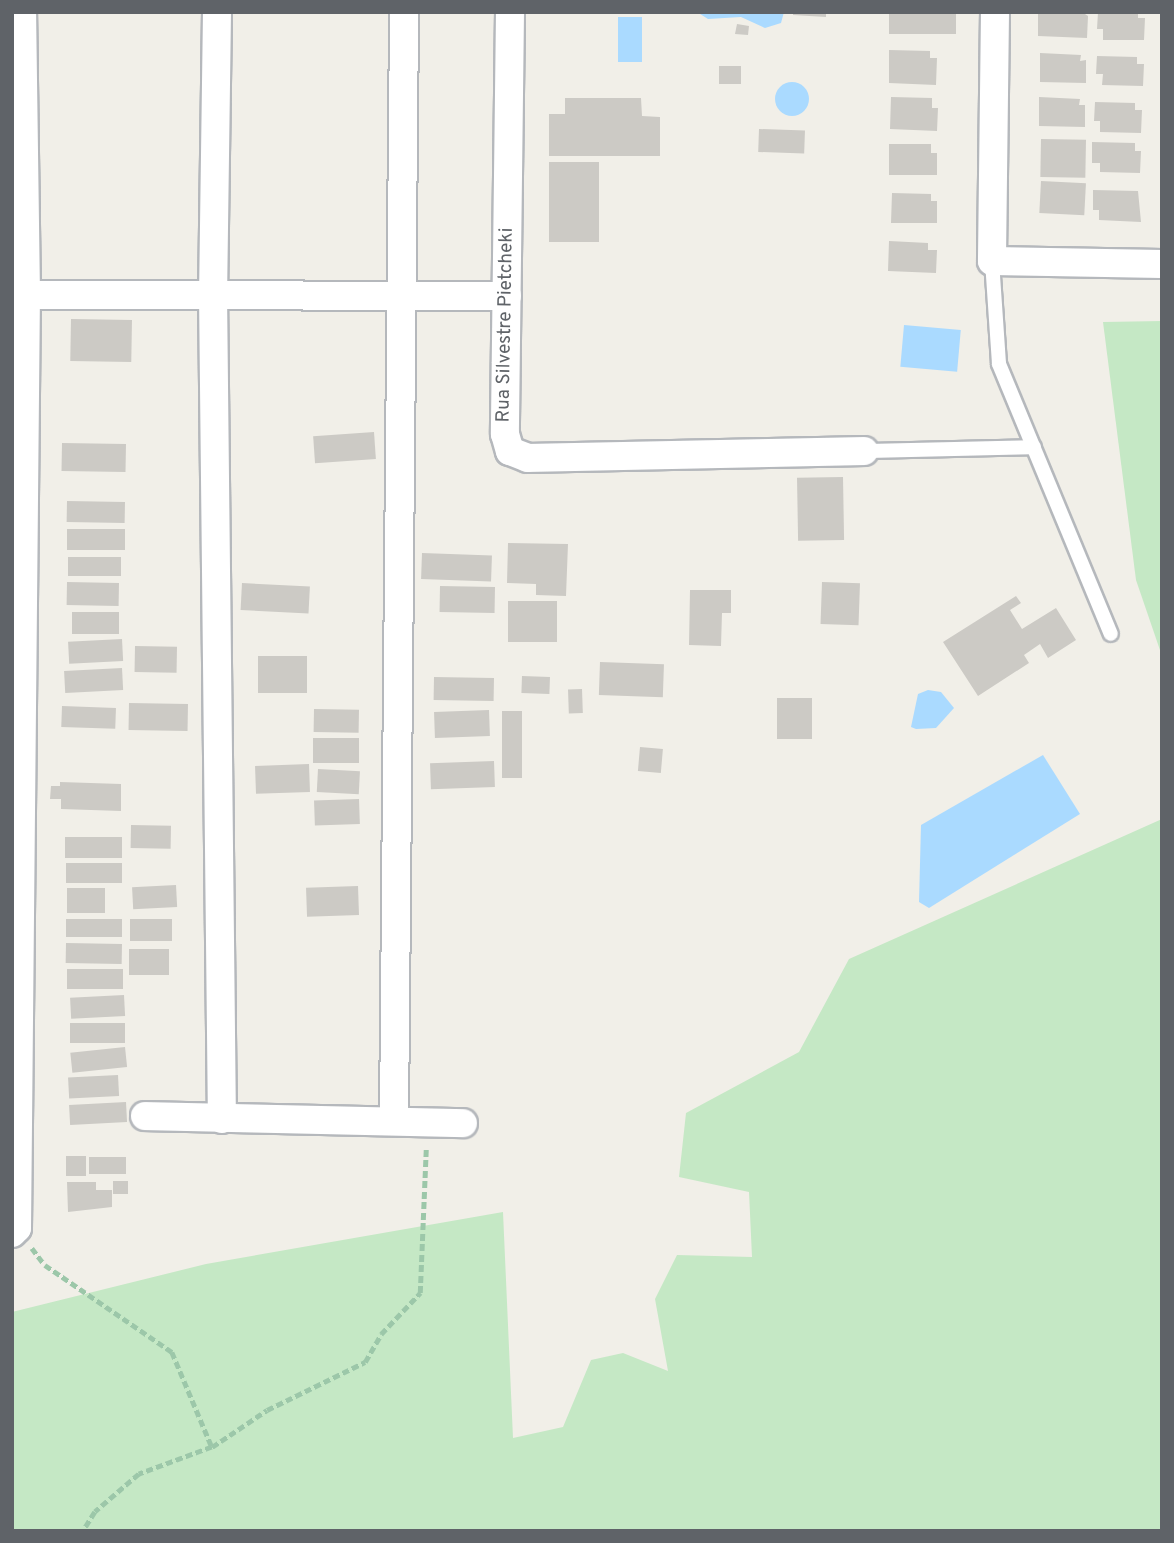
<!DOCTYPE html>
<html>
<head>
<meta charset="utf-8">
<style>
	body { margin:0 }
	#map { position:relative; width:1174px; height:1543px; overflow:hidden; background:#f1efe8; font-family:Overpass,sans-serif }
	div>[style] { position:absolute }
	.green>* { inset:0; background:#c5e8c5 }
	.water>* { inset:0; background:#aadaff; transform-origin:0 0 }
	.round { border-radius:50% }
	.building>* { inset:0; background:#cccac5; transform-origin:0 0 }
	.path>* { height:4.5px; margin-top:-2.25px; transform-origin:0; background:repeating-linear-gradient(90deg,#9cc7a9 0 7px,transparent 0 10.5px) }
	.roads { filter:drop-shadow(2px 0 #b5b8bc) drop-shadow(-2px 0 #b5b8bc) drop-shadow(0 2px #b5b8bc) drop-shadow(0 -2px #b5b8bc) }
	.service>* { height:14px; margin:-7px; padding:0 7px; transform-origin:7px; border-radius:7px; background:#fff }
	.minor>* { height:28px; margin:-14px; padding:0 14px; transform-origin:14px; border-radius:14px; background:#fff }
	span { translate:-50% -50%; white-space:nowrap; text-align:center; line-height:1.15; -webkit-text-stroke:5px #fff; paint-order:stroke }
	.street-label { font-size:19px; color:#5f6368 }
	.frame { position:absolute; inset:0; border:14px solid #5f6368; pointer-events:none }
</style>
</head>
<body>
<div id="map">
	<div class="green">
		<i style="clip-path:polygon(1162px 321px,1162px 656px,1136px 580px,1103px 322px)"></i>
		<i style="clip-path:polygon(1162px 819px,1162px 1531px,12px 1531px,12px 1312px,206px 1264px,503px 1212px,513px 1438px,563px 1427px,591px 1360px,623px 1353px,668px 1371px,655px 1299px,677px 1255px,752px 1257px,749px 1192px,679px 1177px,686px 1113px,799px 1052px,849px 959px)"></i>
	</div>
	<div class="water">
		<i style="clip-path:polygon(697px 12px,784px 12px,781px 23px,765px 28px,741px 17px,708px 19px)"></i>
		<i style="left:618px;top:17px;width:24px;height:45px"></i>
		<i class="round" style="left:775px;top:82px;width:34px;height:34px"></i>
		<i style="left:904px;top:325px;width:57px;height:42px;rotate:5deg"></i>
		<i style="clip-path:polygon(928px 690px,941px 692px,954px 708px,936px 728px,916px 729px,911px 727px,918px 694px)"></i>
		<i style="clip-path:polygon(1043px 755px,1080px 814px,929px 908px,919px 902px,921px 825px)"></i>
	</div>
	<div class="building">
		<i style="clip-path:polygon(793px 12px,826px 12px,826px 17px,793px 15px)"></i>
		<i style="left:889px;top:12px;width:67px;height:22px"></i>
		<i style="clip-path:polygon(1038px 12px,1082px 12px,1088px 16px,1087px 38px,1038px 36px)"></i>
		<i style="clip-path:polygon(1098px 12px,1138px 12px,1138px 18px,1145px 18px,1144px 40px,1103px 40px,1103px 29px,1097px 29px)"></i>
		<i style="clip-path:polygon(737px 24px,749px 26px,748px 35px,735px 34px)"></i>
		<i style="clip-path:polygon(889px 50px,930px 51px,930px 58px,937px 58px,936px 85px,889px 83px)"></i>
		<i style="clip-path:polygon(1040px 53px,1081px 55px,1080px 61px,1086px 60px,1086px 83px,1040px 82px)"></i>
		<i style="clip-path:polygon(1097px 56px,1137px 57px,1137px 64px,1144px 64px,1143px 86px,1102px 85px,1103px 74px,1096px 74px)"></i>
		<i style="left:719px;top:66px;width:22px;height:18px"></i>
		<i style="clip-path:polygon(891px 97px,932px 98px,932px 108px,938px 108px,937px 131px,890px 129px)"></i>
		<i style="clip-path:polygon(1039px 97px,1080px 99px,1079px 105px,1085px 105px,1085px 127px,1039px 126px)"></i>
		<i style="clip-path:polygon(565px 98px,641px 98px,642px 116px,660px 117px,660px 156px,549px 156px,549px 114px,565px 114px)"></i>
		<i style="clip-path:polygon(1095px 102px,1135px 103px,1135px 110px,1142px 110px,1141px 133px,1100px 132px,1100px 121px,1094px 121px)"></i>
		<i style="left:759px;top:129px;width:46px;height:23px;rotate:2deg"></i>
		<i style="left:1041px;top:139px;width:45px;height:38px;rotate:1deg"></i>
		<i style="clip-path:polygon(1092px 142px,1135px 143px,1135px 151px,1141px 151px,1140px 173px,1100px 172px,1100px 163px,1092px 163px)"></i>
		<i style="clip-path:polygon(889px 144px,931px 144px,931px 153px,937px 153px,937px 175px,889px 175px)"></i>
		<i style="left:549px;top:162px;width:50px;height:80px"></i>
		<i style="left:1041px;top:181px;width:45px;height:32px;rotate:3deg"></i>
		<i style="clip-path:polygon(1093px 190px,1138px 191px,1141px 222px,1099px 220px,1099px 210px,1093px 210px)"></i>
		<i style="clip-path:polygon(892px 193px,931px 194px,931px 201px,937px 201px,937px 223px,891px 223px)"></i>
		<i style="clip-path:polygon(889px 241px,928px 243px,928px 250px,937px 250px,936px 273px,888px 271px)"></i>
		<i style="left:71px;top:319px;width:61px;height:42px;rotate:1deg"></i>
		<i style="left:374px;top:432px;width:27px;height:61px;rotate:86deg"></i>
		<i style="left:62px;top:443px;width:64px;height:28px;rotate:1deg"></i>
		<i style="left:843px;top:477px;width:63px;height:46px;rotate:89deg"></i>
		<i style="left:67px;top:501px;width:58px;height:21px;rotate:1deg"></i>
		<i style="left:67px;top:529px;width:58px;height:21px"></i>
		<i style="clip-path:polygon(508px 543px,568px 544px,566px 596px,536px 595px,536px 584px,507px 583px)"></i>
		<i style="left:422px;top:553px;width:70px;height:26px;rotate:2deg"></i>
		<i style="left:68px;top:557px;width:53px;height:19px"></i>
		<i style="left:67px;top:582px;width:52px;height:23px;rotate:1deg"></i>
		<i style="left:822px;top:582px;width:38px;height:42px;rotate:2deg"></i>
		<i style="left:242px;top:583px;width:68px;height:27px;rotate:3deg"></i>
		<i style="left:440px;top:586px;width:55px;height:26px;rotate:1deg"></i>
		<i style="clip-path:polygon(690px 590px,731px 590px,731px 613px,722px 613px,721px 646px,689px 645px)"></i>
		<i style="clip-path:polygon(1016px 596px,1021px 603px,1010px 610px,1022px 629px,1056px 608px,1076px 640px,1048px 658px,1040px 644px,1024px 655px,1029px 663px,978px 696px,943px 642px)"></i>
		<i style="left:557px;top:601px;width:41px;height:49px;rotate:90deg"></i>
		<i style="left:72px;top:612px;width:47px;height:22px"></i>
		<i style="left:122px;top:639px;width:22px;height:54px;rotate:87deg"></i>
		<i style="left:135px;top:646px;width:42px;height:26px;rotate:1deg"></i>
		<i style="left:258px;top:656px;width:49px;height:37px"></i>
		<i style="left:600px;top:662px;width:64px;height:33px;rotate:2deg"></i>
		<i style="left:122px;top:668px;width:22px;height:58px;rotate:87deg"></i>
		<i style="left:522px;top:676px;width:28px;height:17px;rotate:2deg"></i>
		<i style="left:434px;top:677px;width:60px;height:23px;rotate:1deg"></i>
		<i style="left:582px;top:689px;width:24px;height:14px;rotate:88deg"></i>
		<i style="left:777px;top:698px;width:35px;height:41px"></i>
		<i style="left:129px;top:703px;width:59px;height:27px;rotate:1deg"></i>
		<i style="left:62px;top:706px;width:54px;height:21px;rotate:2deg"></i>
		<i style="left:314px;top:709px;width:45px;height:23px;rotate:1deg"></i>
		<i style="left:489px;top:710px;width:26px;height:55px;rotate:88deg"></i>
		<i style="left:502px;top:711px;width:20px;height:67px"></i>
		<i style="left:313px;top:738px;width:46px;height:25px"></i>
		<i style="left:640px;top:747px;width:23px;height:24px;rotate:5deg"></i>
		<i style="left:494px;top:761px;width:26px;height:64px;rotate:88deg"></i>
		<i style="left:309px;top:764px;width:28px;height:54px;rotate:88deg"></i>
		<i style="left:318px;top:769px;width:42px;height:23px;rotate:3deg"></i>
		<i style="clip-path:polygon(60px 782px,121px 784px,121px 811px,61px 809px,61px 799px,50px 799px,51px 786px,60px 786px)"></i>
		<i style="left:359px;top:799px;width:25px;height:45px;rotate:88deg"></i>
		<i style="left:131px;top:825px;width:40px;height:23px;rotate:1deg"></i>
		<i style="left:65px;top:837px;width:57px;height:21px"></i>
		<i style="left:66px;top:863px;width:56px;height:20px"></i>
		<i style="left:176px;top:885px;width:22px;height:44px;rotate:87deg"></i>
		<i style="left:358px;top:886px;width:29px;height:52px;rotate:88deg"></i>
		<i style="left:67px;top:888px;width:38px;height:25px"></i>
		<i style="left:122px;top:919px;width:18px;height:56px;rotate:90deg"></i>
		<i style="left:130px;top:919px;width:42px;height:22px"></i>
		<i style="left:66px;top:943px;width:56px;height:20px;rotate:1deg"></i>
		<i style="left:129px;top:949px;width:40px;height:26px"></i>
		<i style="left:67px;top:969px;width:56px;height:20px"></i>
		<i style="left:124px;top:995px;width:21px;height:54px;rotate:87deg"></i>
		<i style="left:125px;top:1023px;width:20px;height:55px;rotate:90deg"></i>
		<i style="left:125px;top:1047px;width:20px;height:55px;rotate:84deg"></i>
		<i style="left:118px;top:1075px;width:21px;height:50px;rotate:87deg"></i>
		<i style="left:126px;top:1102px;width:20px;height:57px;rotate:87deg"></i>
		<i style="left:66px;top:1156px;width:20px;height:20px"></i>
		<i style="left:89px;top:1157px;width:37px;height:17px"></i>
		<i style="left:113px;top:1181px;width:15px;height:13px"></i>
		<i style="clip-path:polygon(67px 1182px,96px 1182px,96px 1190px,112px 1190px,112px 1207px,68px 1212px)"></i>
	</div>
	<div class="path">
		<i style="left:32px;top:1248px;width:21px;rotate:53deg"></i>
		<i style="left:45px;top:1265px;width:154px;rotate:34.4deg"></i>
		<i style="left:172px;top:1352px;width:103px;rotate:67.2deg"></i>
		<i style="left:212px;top:1447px;width:78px;rotate:159.7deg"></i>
		<i style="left:139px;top:1474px;width:58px;rotate:139.2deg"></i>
		<i style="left:95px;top:1512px;width:22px;rotate:122deg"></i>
		<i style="left:212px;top:1447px;width:66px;rotate:-33.9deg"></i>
		<i style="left:267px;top:1410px;width:109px;rotate:-26.1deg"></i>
		<i style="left:365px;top:1362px;width:32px;rotate:-60deg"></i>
		<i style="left:381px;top:1334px;width:57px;rotate:-46.4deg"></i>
		<i style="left:420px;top:1293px;width:146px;rotate:-87.6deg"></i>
	</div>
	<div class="roads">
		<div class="service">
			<i style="left:992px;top:261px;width:103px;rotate:86.1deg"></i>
			<i style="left:999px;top:364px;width:292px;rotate:67.5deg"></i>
			<i style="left:864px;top:451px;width:170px;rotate:-1.3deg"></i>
		</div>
		<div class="minor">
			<i style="left:217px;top:12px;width:281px;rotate:90.8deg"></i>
			<i style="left:213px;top:293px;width:826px;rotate:89.38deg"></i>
			<i style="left:510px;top:12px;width:422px;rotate:90.7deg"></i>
			<i style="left:505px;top:434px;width:18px;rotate:74deg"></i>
			<i style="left:510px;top:451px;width:19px;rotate:21deg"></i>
			<i style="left:528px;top:458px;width:336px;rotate:-1.2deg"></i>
			<i style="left:995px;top:12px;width:249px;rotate:90.7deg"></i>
			<i style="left:992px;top:261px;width:170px;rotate:1deg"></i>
			<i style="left:12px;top:295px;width:495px;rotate:0.1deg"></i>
			<i style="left:145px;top:1116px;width:318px;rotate:1.3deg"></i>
			<i style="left:394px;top:1120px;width:1108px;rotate:-89.48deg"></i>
			<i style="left:12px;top:1233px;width:7px;rotate:-45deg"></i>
			<i style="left:17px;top:1228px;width:933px;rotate:-89.45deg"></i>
			<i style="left:26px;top:295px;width:283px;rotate:-90.8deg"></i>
		</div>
	</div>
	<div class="street-label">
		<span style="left:506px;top:325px;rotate:-89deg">Rua Silvestre Pietcheki</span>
	</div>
	<div class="frame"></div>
</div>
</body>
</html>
